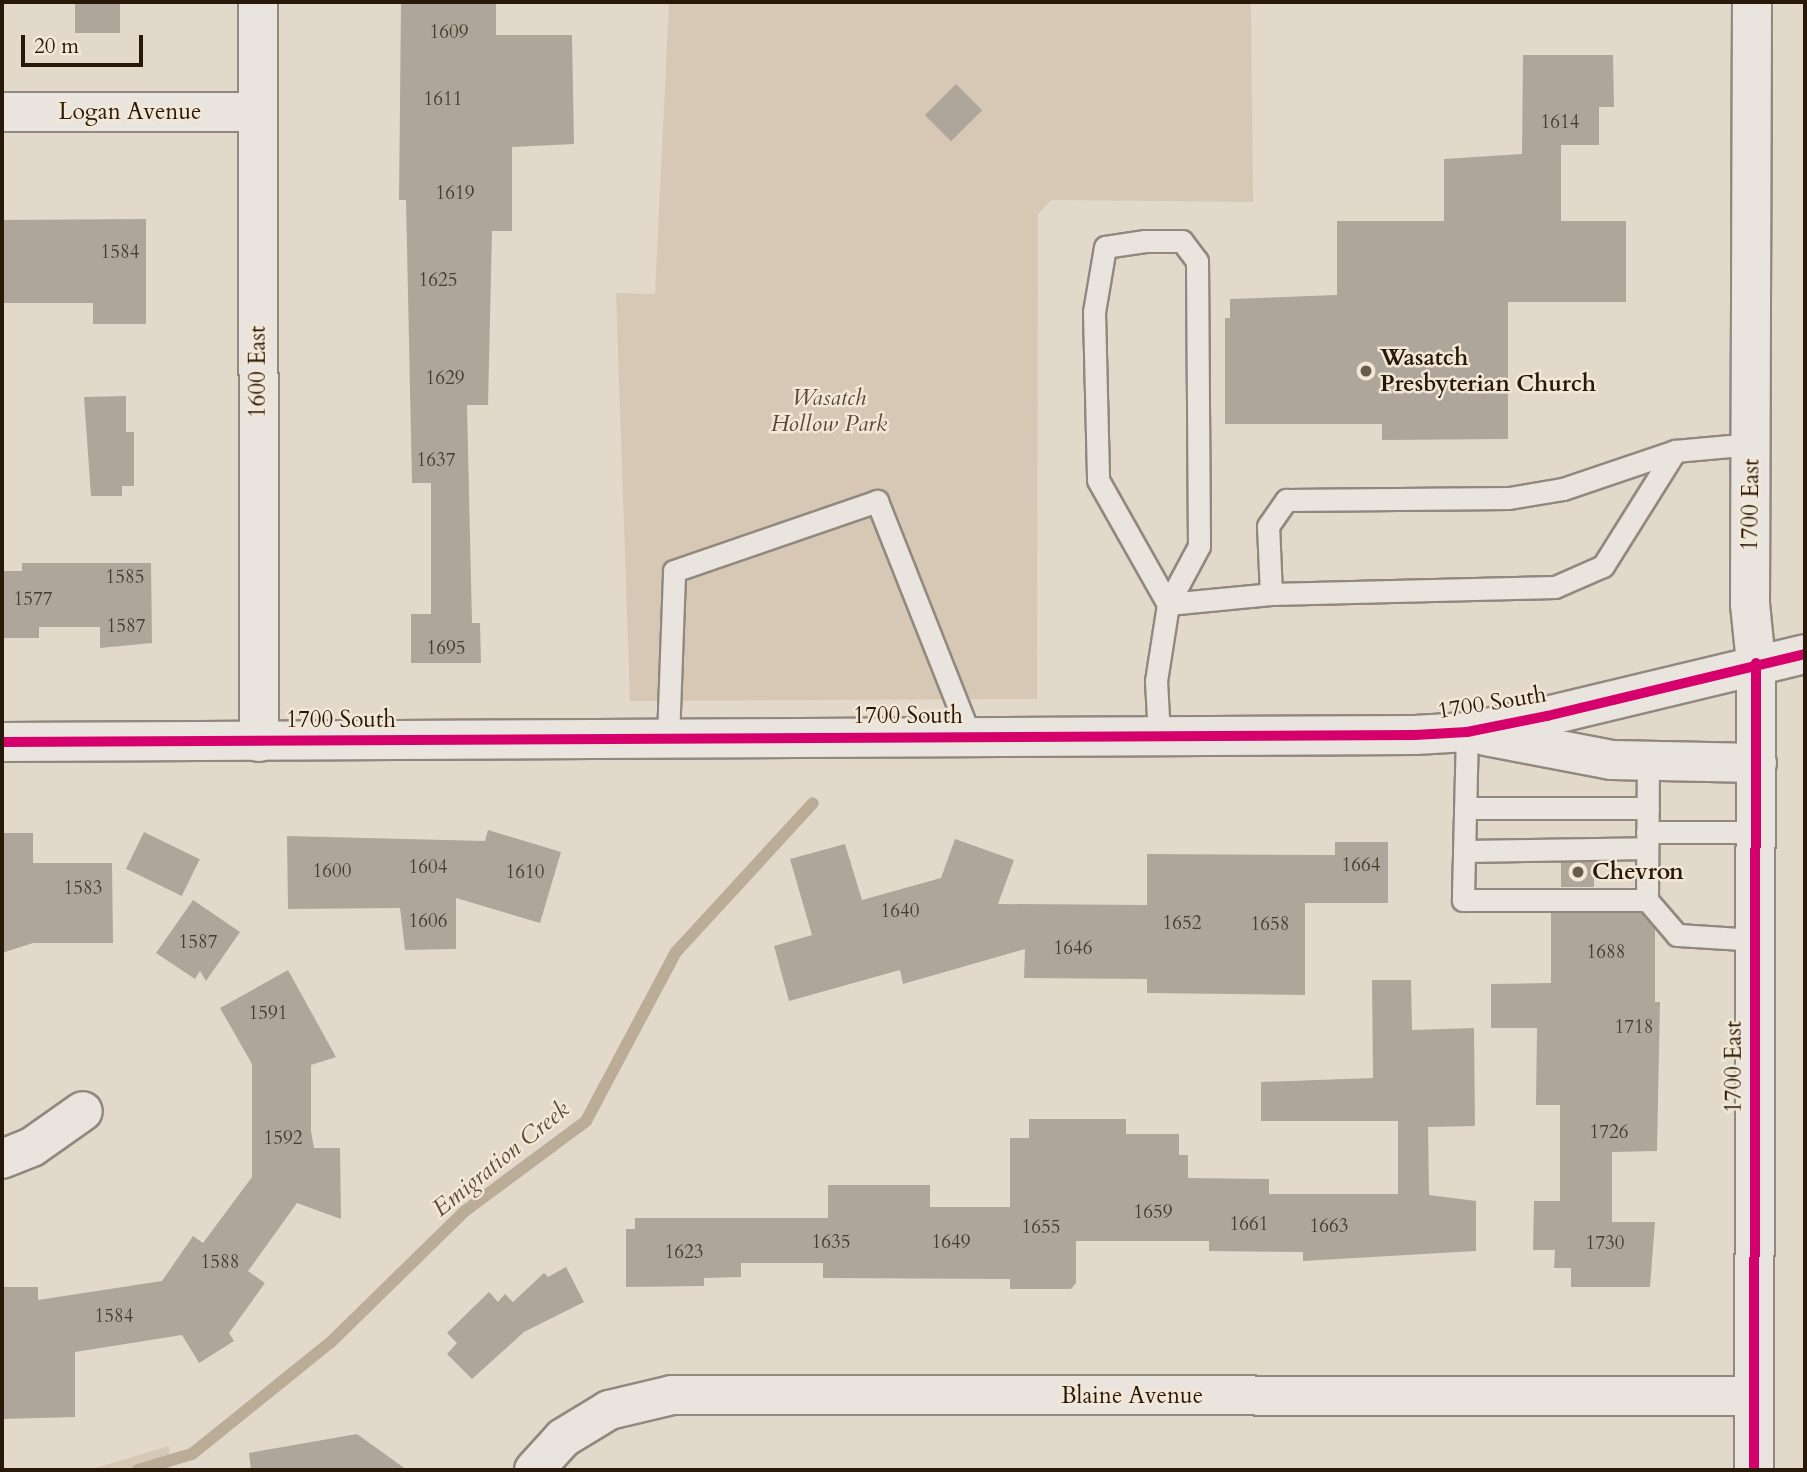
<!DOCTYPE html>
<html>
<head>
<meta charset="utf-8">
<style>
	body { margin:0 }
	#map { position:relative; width:1807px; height:1472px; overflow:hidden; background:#e3d9cb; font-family:Cardo,serif }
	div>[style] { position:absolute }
	.green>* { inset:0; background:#d6c8b4 }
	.stream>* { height:12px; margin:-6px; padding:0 6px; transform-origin:6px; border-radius:6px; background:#bbac98 }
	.building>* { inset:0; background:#aea69b; transform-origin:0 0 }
	.roads { filter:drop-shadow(2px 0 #91897f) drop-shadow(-2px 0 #91897f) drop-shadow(0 2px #91897f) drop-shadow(0 -2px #91897f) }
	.lane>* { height:21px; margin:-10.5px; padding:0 10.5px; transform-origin:10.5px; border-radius:10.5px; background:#e9e4dd }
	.street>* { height:38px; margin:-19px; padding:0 19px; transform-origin:19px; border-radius:19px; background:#e9e4dd }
	.secondary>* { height:38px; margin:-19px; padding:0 19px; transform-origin:19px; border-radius:19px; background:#e9e4dd }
	.cycleway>* { height:10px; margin:-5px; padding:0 5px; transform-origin:5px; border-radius:5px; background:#d6006c }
	.dots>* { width:19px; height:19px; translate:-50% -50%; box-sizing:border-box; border:4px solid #f3e8d7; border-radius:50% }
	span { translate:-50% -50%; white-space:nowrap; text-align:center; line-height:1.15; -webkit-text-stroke:5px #f3e8d7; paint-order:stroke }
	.number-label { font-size:19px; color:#4a3c2d }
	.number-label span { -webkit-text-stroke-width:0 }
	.street-label { font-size:23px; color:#281808 }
	.poi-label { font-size:23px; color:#281808; font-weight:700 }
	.left { translate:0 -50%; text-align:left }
	.park-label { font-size:23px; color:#594936; font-style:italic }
	.water-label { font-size:24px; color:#5c4c39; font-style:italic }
	.frame { position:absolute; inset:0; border:4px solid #281808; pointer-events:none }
	.scale { position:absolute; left:21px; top:35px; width:122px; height:32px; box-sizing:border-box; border:4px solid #281808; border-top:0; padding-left:9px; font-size:21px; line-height:24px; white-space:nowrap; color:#281808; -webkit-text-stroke:5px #f3e8d7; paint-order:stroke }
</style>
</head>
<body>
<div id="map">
	<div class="green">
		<i style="clip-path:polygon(669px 2px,1251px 2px,1253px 202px,1051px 200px,1038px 214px,1037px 699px,630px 701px,616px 293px,655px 294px)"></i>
		<i style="clip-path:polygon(169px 1446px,169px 1470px,89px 1470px)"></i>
	</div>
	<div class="stream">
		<i style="left:138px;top:1470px;width:56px;rotate:-16.5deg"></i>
		<i style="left:192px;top:1454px;width:179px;rotate:-38.9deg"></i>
		<i style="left:331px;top:1342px;width:187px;rotate:-44.4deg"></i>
		<i style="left:465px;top:1211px;width:151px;rotate:-36.6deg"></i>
		<i style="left:586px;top:1121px;width:191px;rotate:-62deg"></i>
		<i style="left:676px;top:952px;width:202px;rotate:-47.4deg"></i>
	</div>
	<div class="building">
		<i style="left:75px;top:2px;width:45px;height:31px"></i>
		<i style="clip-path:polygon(401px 2px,496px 2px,496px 35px,572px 35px,574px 144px,512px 147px,512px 231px,492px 231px,488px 405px,467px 405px,472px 623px,480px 623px,481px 663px,411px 663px,411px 614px,431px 614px,431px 483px,412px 483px,406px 200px,399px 200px)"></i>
		<i style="clip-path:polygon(1523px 55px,1613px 55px,1614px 107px,1599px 107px,1599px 145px,1561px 145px,1561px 221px,1626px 221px,1626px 302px,1508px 302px,1508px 439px,1382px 440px,1382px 424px,1225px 424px,1225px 318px,1230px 318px,1230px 299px,1337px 295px,1337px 221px,1444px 221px,1444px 159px,1522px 154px)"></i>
		<i style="left:956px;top:84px;width:37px;height:44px;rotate:45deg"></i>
		<i style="clip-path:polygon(146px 219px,146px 324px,93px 324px,93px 303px,2px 303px,2px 220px)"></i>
		<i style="clip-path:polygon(126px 396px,126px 432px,134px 432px,134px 486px,122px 486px,122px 496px,91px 496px,84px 397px)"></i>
		<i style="clip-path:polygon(22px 563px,151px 563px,152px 643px,100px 648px,100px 627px,39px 627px,39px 638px,2px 638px,2px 571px,22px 571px)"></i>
		<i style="clip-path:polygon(488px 830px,561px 852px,540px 923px,456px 898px,456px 949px,405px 950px,400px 908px,288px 909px,287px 836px,485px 841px)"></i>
		<i style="left:144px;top:832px;width:62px;height:41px;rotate:26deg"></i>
		<i style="clip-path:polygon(2px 833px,33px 833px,33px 863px,112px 863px,113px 943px,33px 943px,2px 953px)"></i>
		<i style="clip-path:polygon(955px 839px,1014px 860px,998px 904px,1147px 905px,1147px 854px,1335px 855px,1335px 842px,1388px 842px,1388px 903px,1305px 903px,1305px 995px,1147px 993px,1147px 979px,1024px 978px,1025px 949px,903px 984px,900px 970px,789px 1001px,774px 946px,812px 935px,790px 859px,845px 844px,862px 900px,941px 878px)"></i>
		<i style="left:1594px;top:862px;width:25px;height:33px;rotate:90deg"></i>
		<i style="clip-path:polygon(193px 900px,240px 932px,206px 981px,200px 971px,195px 979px,156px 953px)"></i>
		<i style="clip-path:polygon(1551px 913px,1641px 913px,1655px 929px,1655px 1002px,1660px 1002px,1657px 1151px,1612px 1152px,1612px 1222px,1655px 1222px,1650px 1287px,1571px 1287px,1571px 1268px,1554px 1268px,1555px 1250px,1533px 1250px,1534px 1201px,1560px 1201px,1560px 1105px,1536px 1105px,1537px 1028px,1491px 1028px,1491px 984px,1551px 983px)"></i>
		<i style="clip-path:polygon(288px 970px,336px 1057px,311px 1065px,311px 1131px,314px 1148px,340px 1148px,341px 1219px,297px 1203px,248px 1271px,265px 1283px,229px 1333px,234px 1341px,199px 1363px,182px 1335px,75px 1352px,75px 1417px,2px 1419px,2px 1287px,38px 1287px,38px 1300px,162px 1281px,193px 1236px,203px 1243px,252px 1177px,252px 1064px,220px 1008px)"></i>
		<i style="clip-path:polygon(1372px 980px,1411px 980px,1412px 1030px,1474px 1028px,1475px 1126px,1428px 1127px,1429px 1195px,1476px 1201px,1476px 1251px,1303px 1261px,1303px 1252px,1209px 1251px,1209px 1241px,1076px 1241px,1076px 1283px,1071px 1289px,1010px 1289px,1010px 1279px,823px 1278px,823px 1263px,741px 1263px,741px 1277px,704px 1278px,704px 1286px,626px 1287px,626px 1229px,635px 1229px,635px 1218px,828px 1218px,828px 1185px,930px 1185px,930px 1207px,1010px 1207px,1010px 1138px,1029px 1138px,1029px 1119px,1126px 1119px,1126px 1134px,1179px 1134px,1179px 1155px,1188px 1155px,1188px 1178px,1269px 1179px,1269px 1194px,1398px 1194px,1398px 1121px,1261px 1121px,1261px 1082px,1373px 1078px)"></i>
		<i style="clip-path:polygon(566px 1267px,584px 1302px,524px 1332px,472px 1379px,447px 1354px,457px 1343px,447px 1333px,489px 1292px,498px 1302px,505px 1294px,513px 1302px,544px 1273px,548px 1277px)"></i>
		<i style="clip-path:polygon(357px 1434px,407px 1470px,251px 1470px,249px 1453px)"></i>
	</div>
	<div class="roads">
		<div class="lane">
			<i style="left:1271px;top:594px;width:68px;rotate:-92.5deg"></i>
			<i style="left:1268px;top:526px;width:32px;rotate:-55deg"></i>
			<i style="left:1286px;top:500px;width:223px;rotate:-0.5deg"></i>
			<i style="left:1509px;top:498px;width:55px;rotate:-9.5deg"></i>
			<i style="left:1563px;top:489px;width:118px;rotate:-18.7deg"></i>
			<i style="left:1675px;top:451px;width:77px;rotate:-5.2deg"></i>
			<i style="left:1168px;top:604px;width:103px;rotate:-5.5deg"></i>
			<i style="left:1271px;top:594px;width:284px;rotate:-1.4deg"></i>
			<i style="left:1555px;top:587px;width:52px;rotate:-23.6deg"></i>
			<i style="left:1603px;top:566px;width:136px;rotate:-57.9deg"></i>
			<i style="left:1467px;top:732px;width:168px;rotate:91.4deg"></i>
			<i style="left:1463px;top:900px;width:184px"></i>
			<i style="left:1647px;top:900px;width:139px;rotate:-89.6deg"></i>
			<i style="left:1159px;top:736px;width:55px;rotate:-93.1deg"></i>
			<i style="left:1156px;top:681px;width:78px;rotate:-81.1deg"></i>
			<i style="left:1168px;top:604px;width:66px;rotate:-61.9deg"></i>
			<i style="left:1199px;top:546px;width:285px;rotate:-90.4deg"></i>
			<i style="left:1197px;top:261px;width:25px;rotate:-127deg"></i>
			<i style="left:1182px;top:241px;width:37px;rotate:180deg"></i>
			<i style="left:1145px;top:241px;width:40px;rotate:171.5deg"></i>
			<i style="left:1105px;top:247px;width:66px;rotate:99.6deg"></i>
			<i style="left:1094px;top:312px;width:168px;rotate:88.6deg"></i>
			<i style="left:1098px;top:480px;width:142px;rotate:60.6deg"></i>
			<i style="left:668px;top:738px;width:167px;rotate:-87.9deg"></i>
			<i style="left:674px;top:571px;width:215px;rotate:-19deg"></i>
			<i style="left:877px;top:501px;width:253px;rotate:68.4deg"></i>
			<i style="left:1465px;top:808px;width:183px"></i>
			<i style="left:1647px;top:832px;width:109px"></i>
			<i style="left:1464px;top:851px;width:183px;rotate:-0.9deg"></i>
			<i style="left:1647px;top:900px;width:46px;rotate:49.4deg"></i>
			<i style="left:1677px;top:935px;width:79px;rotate:3.6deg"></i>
		</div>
		<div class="street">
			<i style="left:258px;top:2px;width:740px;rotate:89.92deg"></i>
			<i style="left:1752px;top:2px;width:602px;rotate:90.19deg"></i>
			<i style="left:1750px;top:604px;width:59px;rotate:84.2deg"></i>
			<i style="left:2px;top:112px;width:256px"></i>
			<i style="left:2px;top:1159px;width:32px;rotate:-22deg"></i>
			<i style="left:32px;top:1147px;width:62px;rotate:-35.2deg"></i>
			<i style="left:534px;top:1470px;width:43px;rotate:-47.8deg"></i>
			<i style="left:563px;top:1438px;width:54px;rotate:-31.3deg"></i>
			<i style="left:609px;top:1410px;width:65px;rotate:-13.4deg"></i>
			<i style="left:672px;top:1395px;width:1082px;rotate:0.05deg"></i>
		</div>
		<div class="secondary">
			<i style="left:1486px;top:736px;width:128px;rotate:10.8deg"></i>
			<i style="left:1612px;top:760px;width:145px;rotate:1.2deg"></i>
			<i style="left:2px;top:742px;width:1413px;rotate:-0.28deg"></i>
			<i style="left:1415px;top:735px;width:52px;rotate:-3.3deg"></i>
			<i style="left:1467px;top:732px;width:82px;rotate:-11.3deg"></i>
			<i style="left:1547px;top:716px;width:265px;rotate:-13.5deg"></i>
			<i style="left:1754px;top:1470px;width:807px;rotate:-89.86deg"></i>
		</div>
	</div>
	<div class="cycleway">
		<i style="left:2px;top:742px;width:1413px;rotate:-0.28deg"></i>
		<i style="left:1415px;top:735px;width:52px;rotate:-3.3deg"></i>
		<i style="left:1467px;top:732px;width:82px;rotate:-11.3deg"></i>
		<i style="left:1547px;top:716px;width:265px;rotate:-13.5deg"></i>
		<i style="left:1754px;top:1470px;width:807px;rotate:-89.86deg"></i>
	</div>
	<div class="dots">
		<i style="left:1366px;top:371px;background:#695c4c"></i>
		<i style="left:1578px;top:872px;background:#695c4c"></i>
	</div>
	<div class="number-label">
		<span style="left:449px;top:33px">1609</span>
		<span style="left:443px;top:100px">1611</span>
		<span style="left:1560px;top:123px">1614</span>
		<span style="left:455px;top:194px">1619</span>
		<span style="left:120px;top:253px">1584</span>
		<span style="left:438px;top:281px">1625</span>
		<span style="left:445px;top:379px">1629</span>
		<span style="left:436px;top:461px">1637</span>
		<span style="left:125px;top:578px">1585</span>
		<span style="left:33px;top:600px">1577</span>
		<span style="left:126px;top:627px">1587</span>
		<span style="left:446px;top:649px">1695</span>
		<span style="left:1361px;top:866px">1664</span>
		<span style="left:428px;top:868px">1604</span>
		<span style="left:332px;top:872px">1600</span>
		<span style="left:525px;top:873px">1610</span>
		<span style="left:83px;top:889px">1583</span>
		<span style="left:900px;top:912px">1640</span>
		<span style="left:428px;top:922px">1606</span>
		<span style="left:1182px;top:924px">1652</span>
		<span style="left:1270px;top:925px">1658</span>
		<span style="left:198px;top:943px">1587</span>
		<span style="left:1073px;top:949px">1646</span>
		<span style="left:1606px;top:953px">1688</span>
		<span style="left:268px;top:1014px">1591</span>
		<span style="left:1634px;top:1028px">1718</span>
		<span style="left:1609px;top:1133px">1726</span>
		<span style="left:283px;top:1139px">1592</span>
		<span style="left:1153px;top:1213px">1659</span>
		<span style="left:1249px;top:1225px">1661</span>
		<span style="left:1329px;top:1227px">1663</span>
		<span style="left:1041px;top:1228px">1655</span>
		<span style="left:831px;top:1243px">1635</span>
		<span style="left:951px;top:1243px">1649</span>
		<span style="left:1605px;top:1244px">1730</span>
		<span style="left:684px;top:1253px">1623</span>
		<span style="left:220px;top:1263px">1588</span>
		<span style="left:114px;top:1317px">1584</span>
	</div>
	<div class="street-label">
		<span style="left:130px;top:112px">Logan Avenue</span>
		<span style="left:258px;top:372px;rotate:-90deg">1600 East</span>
		<span style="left:1751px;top:505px;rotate:-89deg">1700 East</span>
		<span style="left:1492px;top:703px;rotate:-9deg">1700 South</span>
		<span style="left:908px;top:716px">1700 South</span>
		<span style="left:341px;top:720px">1700 South</span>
		<span style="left:1734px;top:1067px;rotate:-90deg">1700 East</span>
		<span style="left:1132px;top:1396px">Blaine Avenue</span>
	</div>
	<div class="poi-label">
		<span class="left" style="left:1380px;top:371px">Wasatch<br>Presbyterian Church</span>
		<span class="left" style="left:1592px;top:872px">Chevron</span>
	</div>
	<div class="park-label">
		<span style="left:829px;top:411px">Wasatch<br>Hollow Park</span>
	</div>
	<div class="water-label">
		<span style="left:501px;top:1159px;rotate:-39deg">Emigration Creek</span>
	</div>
	<div class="frame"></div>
	<div class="scale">20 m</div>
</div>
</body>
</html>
